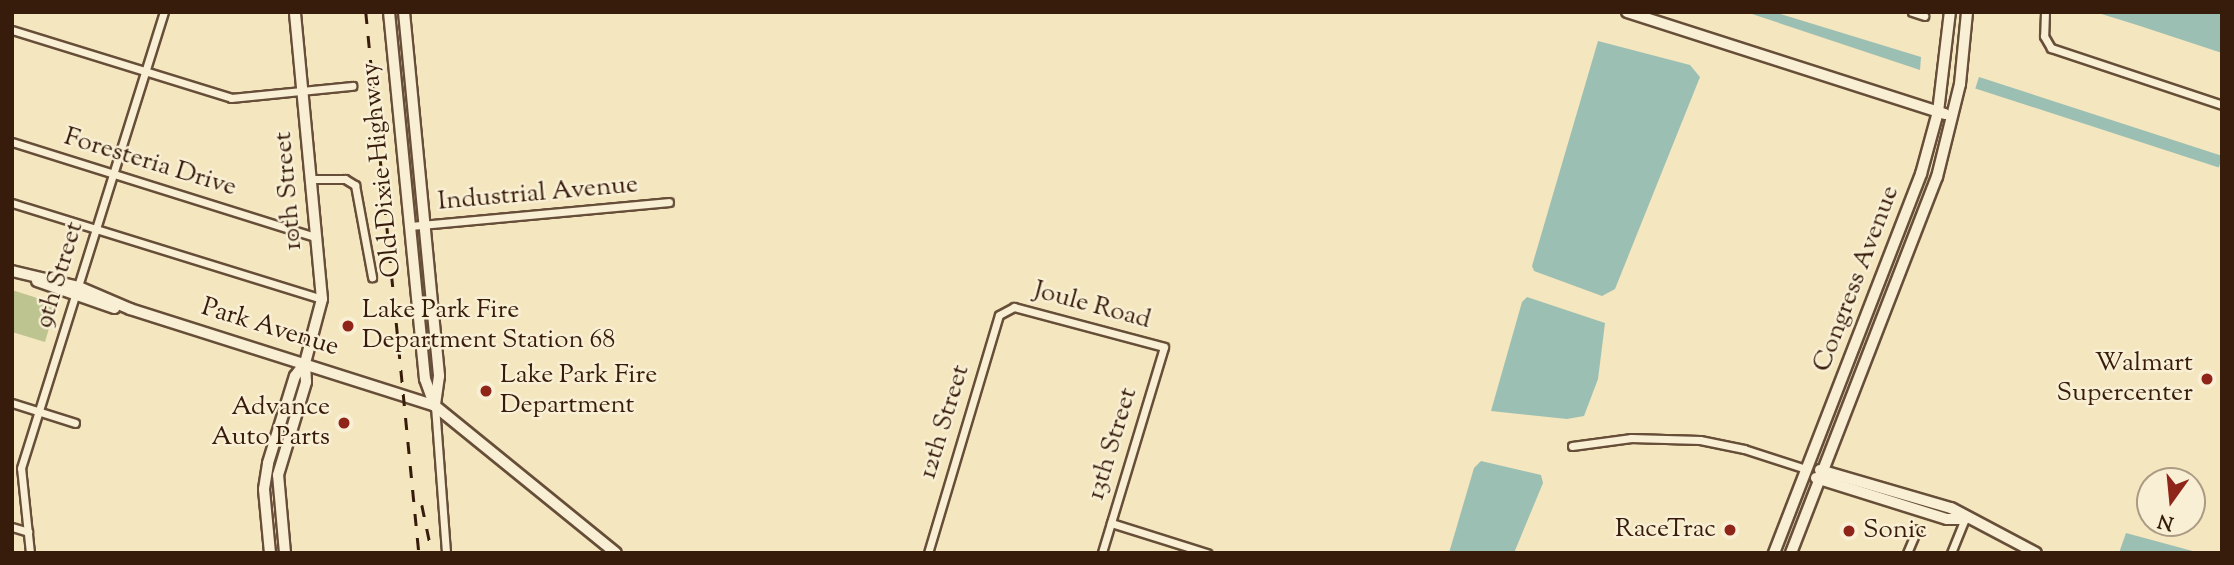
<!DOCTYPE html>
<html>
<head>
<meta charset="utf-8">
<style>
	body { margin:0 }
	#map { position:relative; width:2234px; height:565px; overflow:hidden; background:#f4e6be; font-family:"Sorts Mill Goudy",serif }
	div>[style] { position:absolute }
	.green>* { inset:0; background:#bec490 }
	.water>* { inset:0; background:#9cbfb4; transform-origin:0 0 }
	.roads { filter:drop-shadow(2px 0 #674e38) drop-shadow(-2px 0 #674e38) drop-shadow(0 2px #674e38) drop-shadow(0 -2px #674e38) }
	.street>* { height:7px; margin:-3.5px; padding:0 3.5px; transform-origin:3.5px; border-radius:3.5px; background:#f8efd5 }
	.secondary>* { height:10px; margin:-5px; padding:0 5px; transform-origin:5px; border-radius:5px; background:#f8efd5 }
	.rail>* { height:2.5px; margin-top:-1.25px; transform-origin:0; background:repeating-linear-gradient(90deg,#381c0b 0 12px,transparent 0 24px) }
	.dots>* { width:19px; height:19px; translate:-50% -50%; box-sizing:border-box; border:4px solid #f8efd5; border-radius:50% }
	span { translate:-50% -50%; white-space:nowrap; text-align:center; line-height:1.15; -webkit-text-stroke:5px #f8efd5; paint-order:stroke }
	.street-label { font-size:26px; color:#381c0b }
	.poi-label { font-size:26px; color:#381c0b }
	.left { translate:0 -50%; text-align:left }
	.right { translate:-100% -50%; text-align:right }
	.frame { position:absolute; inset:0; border:14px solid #381c0b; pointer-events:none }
	.north { position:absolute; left:2136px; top:467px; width:70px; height:70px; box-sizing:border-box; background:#f8efd5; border:2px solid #ab9b84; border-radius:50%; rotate:195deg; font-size:19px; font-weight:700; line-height:28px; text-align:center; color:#381c0b }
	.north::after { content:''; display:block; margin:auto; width:24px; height:32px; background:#8f2418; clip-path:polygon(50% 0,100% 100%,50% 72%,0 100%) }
</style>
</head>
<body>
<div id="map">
	<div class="green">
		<i style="clip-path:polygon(12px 290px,56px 304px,45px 342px,12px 332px)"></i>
	</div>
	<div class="water">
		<i style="clip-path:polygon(1746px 12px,1774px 12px,1921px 57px,1920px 70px)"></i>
		<i style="clip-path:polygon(2095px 12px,2222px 12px,2222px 53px,2137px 25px)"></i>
		<i style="clip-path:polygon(1598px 41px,1690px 65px,1700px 77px,1615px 289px,1602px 296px,1534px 271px,1532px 266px)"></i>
		<i style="left:1979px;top:77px;width:256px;height:12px;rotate:18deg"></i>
		<i style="clip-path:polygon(1527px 297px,1605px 323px,1598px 379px,1584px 416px,1567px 419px,1491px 411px,1522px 302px)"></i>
		<i style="clip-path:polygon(1481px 461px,1541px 475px,1543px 483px,1514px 553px,1449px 553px,1474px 468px)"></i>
		<i style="clip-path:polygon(2126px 533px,2200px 553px,2119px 553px)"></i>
	</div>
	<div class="roads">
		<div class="street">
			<i style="left:1912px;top:12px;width:13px;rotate:18deg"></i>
			<i style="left:2045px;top:12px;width:24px;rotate:92deg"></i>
			<i style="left:2044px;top:36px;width:14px;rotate:60deg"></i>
			<i style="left:2051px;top:48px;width:180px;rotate:18.4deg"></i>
			<i style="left:12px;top:30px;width:229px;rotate:17.2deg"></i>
			<i style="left:231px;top:98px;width:122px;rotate:-5.7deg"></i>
			<i style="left:12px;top:142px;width:318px;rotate:17.4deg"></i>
			<i style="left:311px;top:179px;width:34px"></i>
			<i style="left:345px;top:179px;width:12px;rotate:31deg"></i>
			<i style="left:355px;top:185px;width:94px;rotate:79.5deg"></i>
			<i style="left:12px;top:203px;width:325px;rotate:17.2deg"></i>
			<i style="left:411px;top:226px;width:259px;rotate:-5.3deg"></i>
			<i style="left:12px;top:403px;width:66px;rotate:17.6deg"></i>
			<i style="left:435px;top:406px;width:147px;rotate:85.7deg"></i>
			<i style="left:1572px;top:446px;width:60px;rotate:-7.7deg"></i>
			<i style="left:1631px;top:438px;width:69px;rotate:1.7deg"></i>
			<i style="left:1700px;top:440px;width:45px;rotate:11.6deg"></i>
			<i style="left:1744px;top:449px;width:65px;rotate:17.9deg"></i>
			<i style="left:1111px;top:523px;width:101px;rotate:17.4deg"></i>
			<i style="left:12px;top:527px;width:17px;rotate:17deg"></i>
			<i style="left:30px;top:553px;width:85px;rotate:-96deg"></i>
			<i style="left:21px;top:468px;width:478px;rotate:-72.6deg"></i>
			<i style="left:928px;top:553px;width:248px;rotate:-73.4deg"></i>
			<i style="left:999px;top:315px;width:17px;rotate:-28deg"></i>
			<i style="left:1014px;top:307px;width:155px;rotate:14.9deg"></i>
			<i style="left:1164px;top:347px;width:215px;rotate:106.8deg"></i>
			<i style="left:1907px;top:553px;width:26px;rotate:-67deg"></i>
			<i style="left:1951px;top:553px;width:37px;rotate:-68deg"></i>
		</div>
		<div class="secondary">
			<i style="left:389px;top:12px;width:369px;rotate:84.4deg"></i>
			<i style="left:425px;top:379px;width:29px;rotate:70deg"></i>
			<i style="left:435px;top:406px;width:233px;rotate:39.1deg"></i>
			<i style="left:404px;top:12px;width:366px;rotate:84.5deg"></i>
			<i style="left:439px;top:376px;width:27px;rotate:98deg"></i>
			<i style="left:1627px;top:12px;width:334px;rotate:17.8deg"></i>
			<i style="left:12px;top:271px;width:69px;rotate:13.4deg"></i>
			<i style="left:79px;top:287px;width:56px;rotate:23.3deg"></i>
			<i style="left:130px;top:309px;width:320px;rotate:17.6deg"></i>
			<i style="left:37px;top:281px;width:82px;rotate:19.3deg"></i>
			<i style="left:1820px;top:470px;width:136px;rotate:16.2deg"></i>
			<i style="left:1951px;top:508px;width:96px;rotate:27.9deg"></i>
			<i style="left:1816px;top:478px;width:137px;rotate:17.4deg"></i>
			<i style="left:1947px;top:519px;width:18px"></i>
			<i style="left:270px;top:553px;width:64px;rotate:-95.4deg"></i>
			<i style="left:264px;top:489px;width:26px;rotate:-81deg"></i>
			<i style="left:268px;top:463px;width:91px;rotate:-72.8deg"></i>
			<i style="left:295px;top:376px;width:16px;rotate:-52deg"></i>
			<i style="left:305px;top:363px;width:66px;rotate:-75.1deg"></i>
			<i style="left:322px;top:299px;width:288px;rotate:-95.4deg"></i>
			<i style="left:285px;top:553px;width:78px;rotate:-95.1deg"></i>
			<i style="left:278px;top:475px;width:97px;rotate:-73.2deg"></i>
			<i style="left:306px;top:382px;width:19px;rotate:-93deg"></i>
			<i style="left:1774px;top:553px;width:407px;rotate:-68.8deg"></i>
			<i style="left:1921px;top:174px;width:64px;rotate:-74.7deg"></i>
			<i style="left:1938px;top:112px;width:101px;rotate:-83.2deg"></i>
			<i style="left:1791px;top:553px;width:403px;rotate:-68.8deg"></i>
			<i style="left:1937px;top:177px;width:96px;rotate:-76.1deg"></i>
			<i style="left:1960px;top:84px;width:72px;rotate:-84.4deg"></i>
		</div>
	</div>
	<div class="rail">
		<i style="left:366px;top:12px;width:544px;rotate:84.4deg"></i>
		<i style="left:422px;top:505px;width:49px;rotate:78.2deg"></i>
	</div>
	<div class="dots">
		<i style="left:348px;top:326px;background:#8f2418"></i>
		<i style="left:2207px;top:379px;background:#8f2418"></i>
		<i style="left:486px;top:391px;background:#8f2418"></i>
		<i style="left:344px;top:423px;background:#8f2418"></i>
		<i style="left:1730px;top:530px;background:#8f2418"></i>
		<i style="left:1849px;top:531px;background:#8f2418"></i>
	</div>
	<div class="street-label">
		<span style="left:150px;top:163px;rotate:17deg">Foresteria Drive</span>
		<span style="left:382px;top:170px;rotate:-96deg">Old Dixie Highway</span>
		<span style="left:289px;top:191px;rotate:-95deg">10th Street</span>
		<span style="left:538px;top:194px;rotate:-5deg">Industrial Avenue</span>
		<span style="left:60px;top:275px;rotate:-73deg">9th Street</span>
		<span style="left:1857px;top:279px;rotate:-69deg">Congress Avenue</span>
		<span style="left:1092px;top:306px;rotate:15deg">Joule Road</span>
		<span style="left:270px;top:328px;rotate:17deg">Park Avenue</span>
		<span style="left:945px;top:422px;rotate:-73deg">12th Street</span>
		<span style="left:1113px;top:444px;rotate:-73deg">13th Street</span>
	</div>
	<div class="poi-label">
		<span class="left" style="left:362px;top:326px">Lake Park Fire<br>Department Station 68</span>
		<span class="right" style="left:2193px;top:379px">Walmart<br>Supercenter</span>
		<span class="left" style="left:500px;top:391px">Lake Park Fire<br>Department</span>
		<span class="right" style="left:330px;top:423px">Advance<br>Auto Parts</span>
		<span class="right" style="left:1716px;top:530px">RaceTrac</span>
		<span class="left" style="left:1863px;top:531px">Sonic</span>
	</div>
	<div class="frame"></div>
	<div class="north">N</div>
</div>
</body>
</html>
